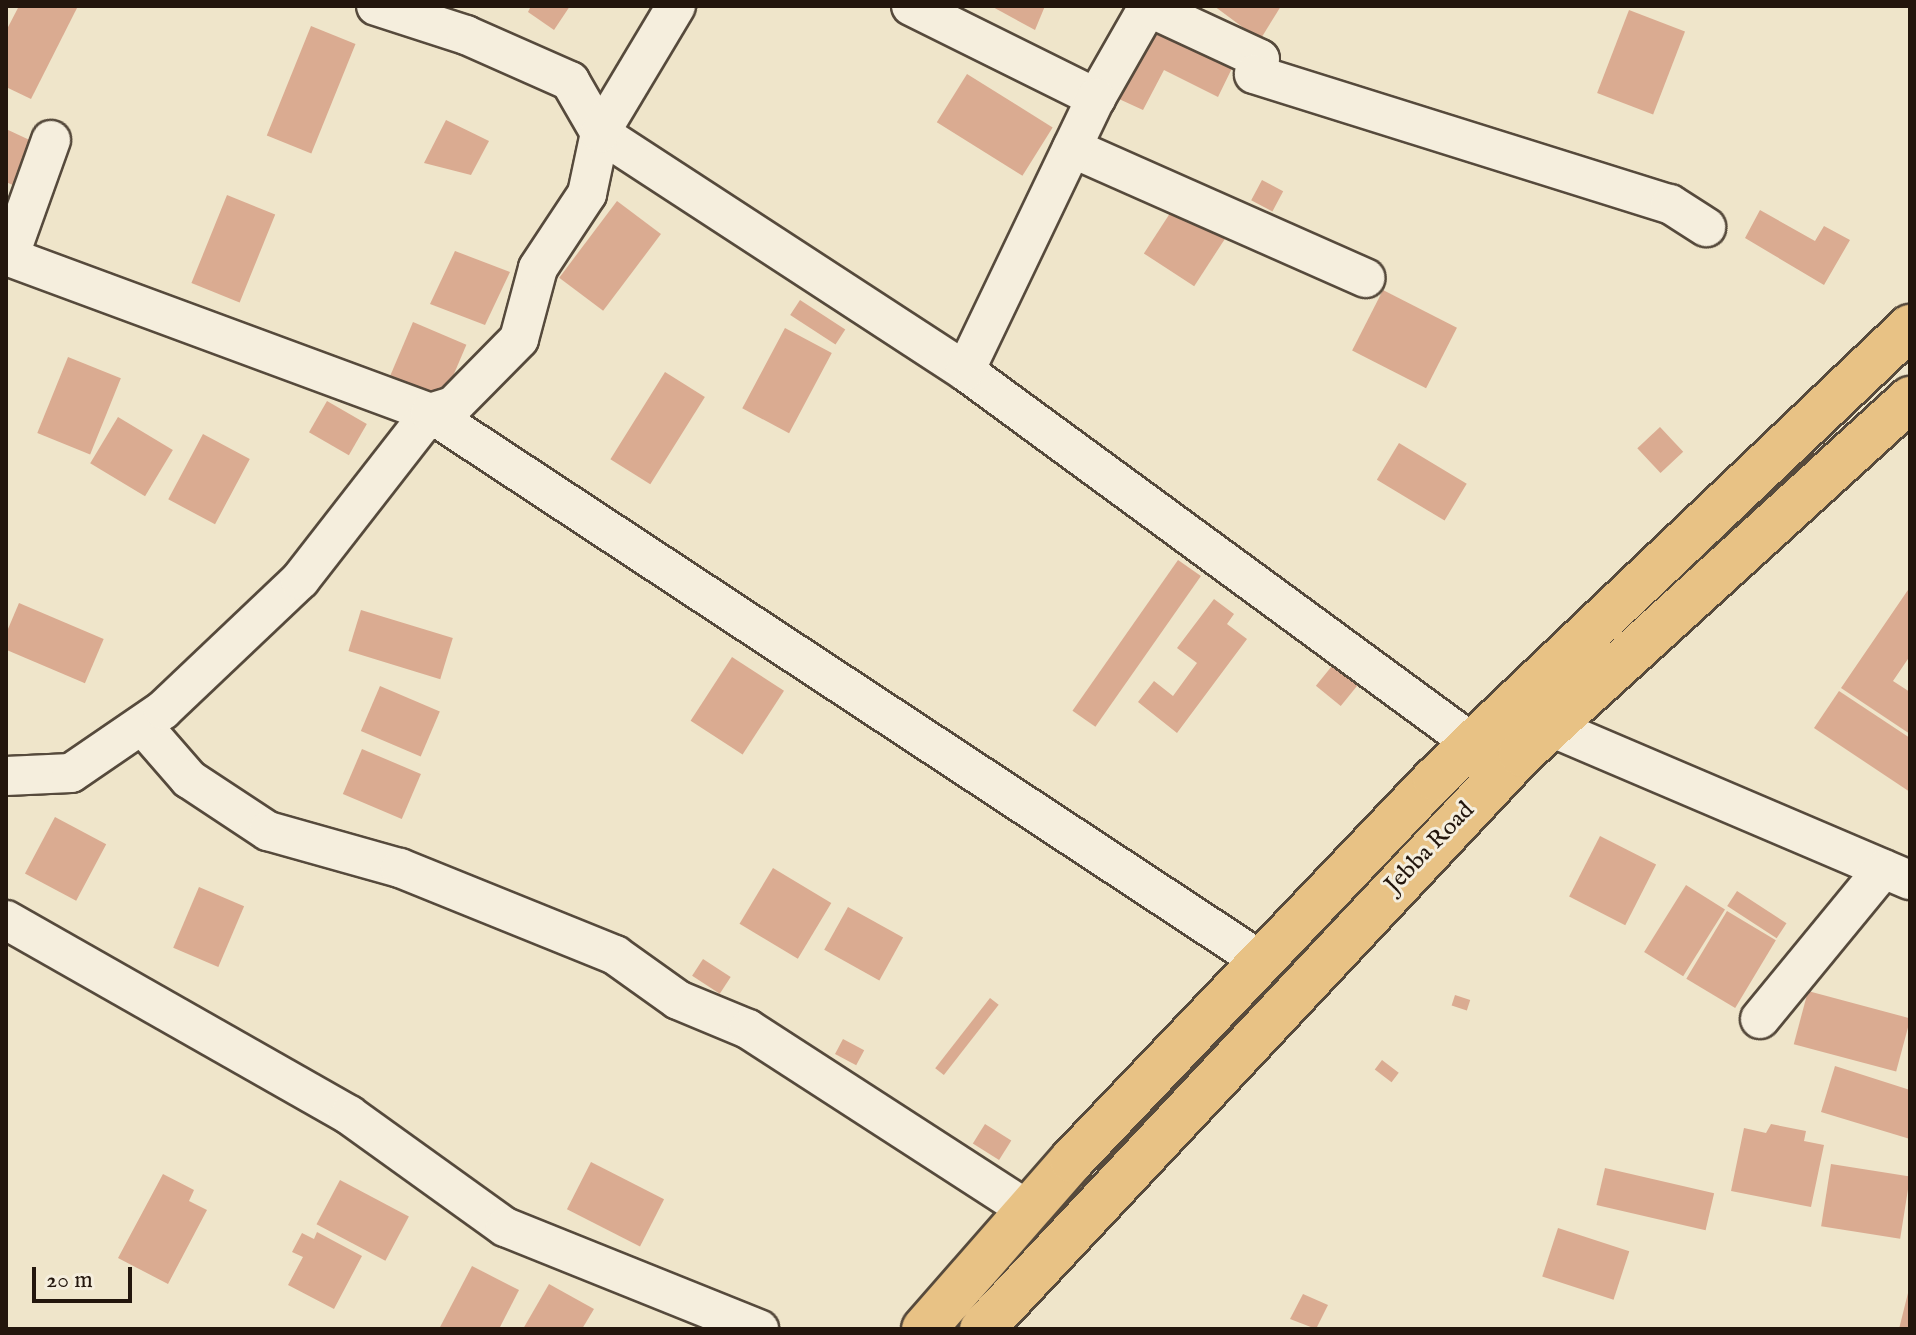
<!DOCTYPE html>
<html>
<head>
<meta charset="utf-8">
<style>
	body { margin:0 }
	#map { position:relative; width:1916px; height:1335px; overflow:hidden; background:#efe5ca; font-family:"IM FELL English",serif }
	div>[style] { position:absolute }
	.building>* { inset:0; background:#daab91; transform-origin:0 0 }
	.roads { filter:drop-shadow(2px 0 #564a3c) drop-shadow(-2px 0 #564a3c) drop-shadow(0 2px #564a3c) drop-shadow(0 -2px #564a3c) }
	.minor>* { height:38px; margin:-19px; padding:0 19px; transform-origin:19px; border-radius:19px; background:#f5eedd }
	.highway>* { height:44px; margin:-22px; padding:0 22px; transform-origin:22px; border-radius:22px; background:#e8c285 }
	span { translate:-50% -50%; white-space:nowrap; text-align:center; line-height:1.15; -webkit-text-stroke:6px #f5eedd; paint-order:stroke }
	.street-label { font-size:24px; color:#23160d }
	.frame { position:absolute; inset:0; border:8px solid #23160d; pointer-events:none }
	.scale { position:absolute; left:32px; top:1267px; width:100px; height:36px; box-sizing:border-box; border:4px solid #23160d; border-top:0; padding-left:10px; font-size:24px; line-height:28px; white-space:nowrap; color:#23160d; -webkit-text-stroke:6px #f5eedd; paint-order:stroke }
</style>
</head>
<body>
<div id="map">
	<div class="building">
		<i style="clip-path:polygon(19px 6px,78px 6px,31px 99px,6px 87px,6px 31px)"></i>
		<i style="clip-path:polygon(531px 6px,570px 6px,554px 30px,528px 12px)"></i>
		<i style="clip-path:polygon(991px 6px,1045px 6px,1035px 30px)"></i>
		<i style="clip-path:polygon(1214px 6px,1281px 6px,1260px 40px)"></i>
		<i style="left:1629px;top:10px;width:60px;height:89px;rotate:21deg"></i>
		<i style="clip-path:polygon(1158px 20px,1236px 60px,1218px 97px,1164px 70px,1143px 110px,1119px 99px)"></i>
		<i style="left:311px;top:26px;width:48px;height:118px;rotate:22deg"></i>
		<i style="left:967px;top:74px;width:101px;height:57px;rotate:32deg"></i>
		<i style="clip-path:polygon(446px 120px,489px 141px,471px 175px,424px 163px)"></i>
		<i style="clip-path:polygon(6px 129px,36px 143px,15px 186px,6px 182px)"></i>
		<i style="left:1262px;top:180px;width:24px;height:23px;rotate:28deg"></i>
		<i style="left:227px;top:195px;width:52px;height:95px;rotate:22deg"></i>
		<i style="left:617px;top:201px;width:55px;height:96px;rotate:37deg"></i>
		<i style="left:1176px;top:204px;width:60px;height:59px;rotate:33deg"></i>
		<i style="clip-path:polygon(1760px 210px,1815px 241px,1824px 226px,1850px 240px,1824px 285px,1745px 238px)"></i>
		<i style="clip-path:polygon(455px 251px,510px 272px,485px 325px,430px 304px)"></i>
		<i style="left:1383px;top:290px;width:83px;height:68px;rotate:27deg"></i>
		<i style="left:800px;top:300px;width:54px;height:18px;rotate:33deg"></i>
		<i style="left:413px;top:322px;width:58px;height:58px;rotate:23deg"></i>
		<i style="left:785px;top:328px;width:53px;height:91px;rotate:28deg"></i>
		<i style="left:68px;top:357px;width:57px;height:82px;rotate:22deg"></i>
		<i style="left:665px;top:372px;width:47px;height:103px;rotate:32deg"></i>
		<i style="left:327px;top:401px;width:46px;height:36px;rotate:30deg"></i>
		<i style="left:118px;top:417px;width:64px;height:54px;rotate:31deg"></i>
		<i style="left:1660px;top:427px;width:34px;height:31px;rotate:47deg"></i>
		<i style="left:203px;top:434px;width:53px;height:74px;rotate:28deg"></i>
		<i style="left:1399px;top:443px;width:79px;height:43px;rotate:31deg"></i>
		<i style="left:1178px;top:560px;width:28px;height:184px;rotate:35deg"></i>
		<i style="clip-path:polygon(1910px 587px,1910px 656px,1893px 681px,1910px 692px,1910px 734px,1841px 688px)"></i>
		<i style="clip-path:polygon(1214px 599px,1234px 614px,1227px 624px,1247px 639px,1177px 733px,1138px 702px,1154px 681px,1173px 696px,1197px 663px,1177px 648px)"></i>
		<i style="left:19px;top:603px;width:92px;height:48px;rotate:23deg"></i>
		<i style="left:361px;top:610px;width:96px;height:43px;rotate:17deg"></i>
		<i style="left:732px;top:657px;width:62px;height:76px;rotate:33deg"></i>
		<i style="left:1336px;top:661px;width:32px;height:32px;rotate:39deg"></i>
		<i style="left:380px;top:686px;width:65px;height:49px;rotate:23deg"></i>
		<i style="clip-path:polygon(1839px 691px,1910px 738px,1910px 792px,1814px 728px)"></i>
		<i style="left:362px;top:749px;width:64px;height:49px;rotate:23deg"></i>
		<i style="left:55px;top:817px;width:58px;height:64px;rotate:28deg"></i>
		<i style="left:1600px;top:836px;width:63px;height:68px;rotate:27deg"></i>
		<i style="left:773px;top:868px;width:68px;height:65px;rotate:31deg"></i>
		<i style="left:1686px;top:885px;width:46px;height:79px;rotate:32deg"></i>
		<i style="left:199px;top:887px;width:49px;height:66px;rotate:23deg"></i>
		<i style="left:1737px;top:891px;width:59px;height:18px;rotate:33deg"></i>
		<i style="left:848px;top:907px;width:63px;height:49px;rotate:29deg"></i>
		<i style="left:1727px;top:911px;width:57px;height:79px;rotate:31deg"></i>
		<i style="left:703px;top:959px;width:33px;height:20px;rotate:33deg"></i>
		<i style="left:1808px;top:991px;width:106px;height:55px;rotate:15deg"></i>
		<i style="left:1455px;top:995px;width:16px;height:11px;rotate:18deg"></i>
		<i style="left:990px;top:998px;width:11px;height:89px;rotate:38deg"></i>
		<i style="left:843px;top:1039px;width:24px;height:17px;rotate:28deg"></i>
		<i style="left:1382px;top:1060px;width:21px;height:12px;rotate:37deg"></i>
		<i style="clip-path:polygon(1835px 1066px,1910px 1090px,1910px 1139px,1821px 1112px)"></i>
		<i style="left:985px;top:1124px;width:31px;height:23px;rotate:32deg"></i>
		<i style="clip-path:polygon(1771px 1124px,1806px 1131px,1804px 1141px,1824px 1145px,1811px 1207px,1731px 1191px,1744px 1128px,1766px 1133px)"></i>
		<i style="left:591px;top:1162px;width:82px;height:53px;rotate:27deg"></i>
		<i style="left:1831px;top:1164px;width:80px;height:63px;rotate:9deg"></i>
		<i style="left:1605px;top:1168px;width:112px;height:38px;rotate:13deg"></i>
		<i style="clip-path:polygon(163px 1174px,194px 1190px,189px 1201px,207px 1210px,168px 1284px,118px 1258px)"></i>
		<i style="left:340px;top:1180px;width:78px;height:50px;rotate:28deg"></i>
		<i style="left:1558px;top:1228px;width:75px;height:51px;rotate:18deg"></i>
		<i style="clip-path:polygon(317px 1232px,362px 1256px,334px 1309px,288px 1285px,303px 1257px,292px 1252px,302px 1233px,314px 1239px)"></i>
		<i style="clip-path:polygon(472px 1266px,519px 1290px,499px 1329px,439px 1329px)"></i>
		<i style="clip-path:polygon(549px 1284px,594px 1309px,582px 1329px,523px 1329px)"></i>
		<i style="clip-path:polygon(1909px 1289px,1910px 1329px,1899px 1329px)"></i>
		<i style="clip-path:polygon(1303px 1294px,1328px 1305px,1316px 1329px,1290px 1319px)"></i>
	</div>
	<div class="roads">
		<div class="minor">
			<i style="left:376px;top:6px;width:95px;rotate:17.9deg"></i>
			<i style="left:466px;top:35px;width:114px;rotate:23.9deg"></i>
			<i style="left:570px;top:81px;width:60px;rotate:60deg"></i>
			<i style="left:600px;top:133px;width:436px;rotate:33.1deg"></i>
			<i style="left:965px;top:371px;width:629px;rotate:36.27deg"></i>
			<i style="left:911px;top:6px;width:207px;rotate:26.4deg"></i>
			<i style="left:1096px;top:98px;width:105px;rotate:-60.3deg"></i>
			<i style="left:1148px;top:7px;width:123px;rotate:24.9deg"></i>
			<i style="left:1260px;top:59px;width:16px;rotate:112deg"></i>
			<i style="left:1254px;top:74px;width:436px;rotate:17.4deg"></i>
			<i style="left:1670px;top:204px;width:43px;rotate:32.6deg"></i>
			<i style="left:51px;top:140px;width:124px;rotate:109.7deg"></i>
			<i style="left:9px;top:257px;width:449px;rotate:20.3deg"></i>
			<i style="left:430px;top:413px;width:24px;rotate:-17deg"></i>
			<i style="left:453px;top:406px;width:94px;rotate:-45.4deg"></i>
			<i style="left:519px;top:339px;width:73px;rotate:-75deg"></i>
			<i style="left:538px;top:268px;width:89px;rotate:-56.5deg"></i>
			<i style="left:587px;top:194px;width:62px;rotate:-78deg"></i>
			<i style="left:600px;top:133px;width:148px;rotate:-59.1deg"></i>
			<i style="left:1072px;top:148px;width:321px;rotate:23.9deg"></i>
			<i style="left:965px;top:371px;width:303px;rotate:-64.4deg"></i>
			<i style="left:142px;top:725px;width:72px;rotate:49deg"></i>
			<i style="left:189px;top:779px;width:95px;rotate:33.4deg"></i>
			<i style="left:268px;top:831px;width:137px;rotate:15.7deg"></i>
			<i style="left:400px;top:868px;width:232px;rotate:22deg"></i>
			<i style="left:615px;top:955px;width:77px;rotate:35.5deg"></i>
			<i style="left:678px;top:1000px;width:76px;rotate:22.5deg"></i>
			<i style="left:748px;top:1029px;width:333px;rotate:32.9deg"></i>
			<i style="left:1553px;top:728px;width:388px;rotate:23.1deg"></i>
			<i style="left:6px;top:776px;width:65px;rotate:-2.6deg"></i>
			<i style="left:71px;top:773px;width:112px;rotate:-34.4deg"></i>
			<i style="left:163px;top:710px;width:189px;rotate:-43.5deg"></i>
			<i style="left:300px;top:580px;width:212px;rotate:-52.1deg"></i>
			<i style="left:430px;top:413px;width:995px;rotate:33.4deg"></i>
			<i style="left:6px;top:920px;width:395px;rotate:29.6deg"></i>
			<i style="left:349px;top:1115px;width:192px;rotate:35.7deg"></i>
			<i style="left:505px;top:1227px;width:274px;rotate:21.9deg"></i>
			<i style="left:1760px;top:1019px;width:194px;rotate:-50.6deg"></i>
		</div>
		<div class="highway">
			<i style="left:924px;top:1329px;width:225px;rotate:-48.8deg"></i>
			<i style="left:1072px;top:1160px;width:526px;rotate:-46.39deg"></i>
			<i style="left:1435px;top:779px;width:656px;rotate:-43.58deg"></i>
			<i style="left:982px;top:1329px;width:788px;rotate:-46.85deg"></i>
			<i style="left:1521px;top:754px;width:527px;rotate:-42.38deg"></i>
		</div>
	</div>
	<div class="street-label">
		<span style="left:1430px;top:848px;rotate:-46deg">Jebba Road</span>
	</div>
	<div class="frame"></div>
	<div class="scale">20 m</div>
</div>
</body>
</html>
